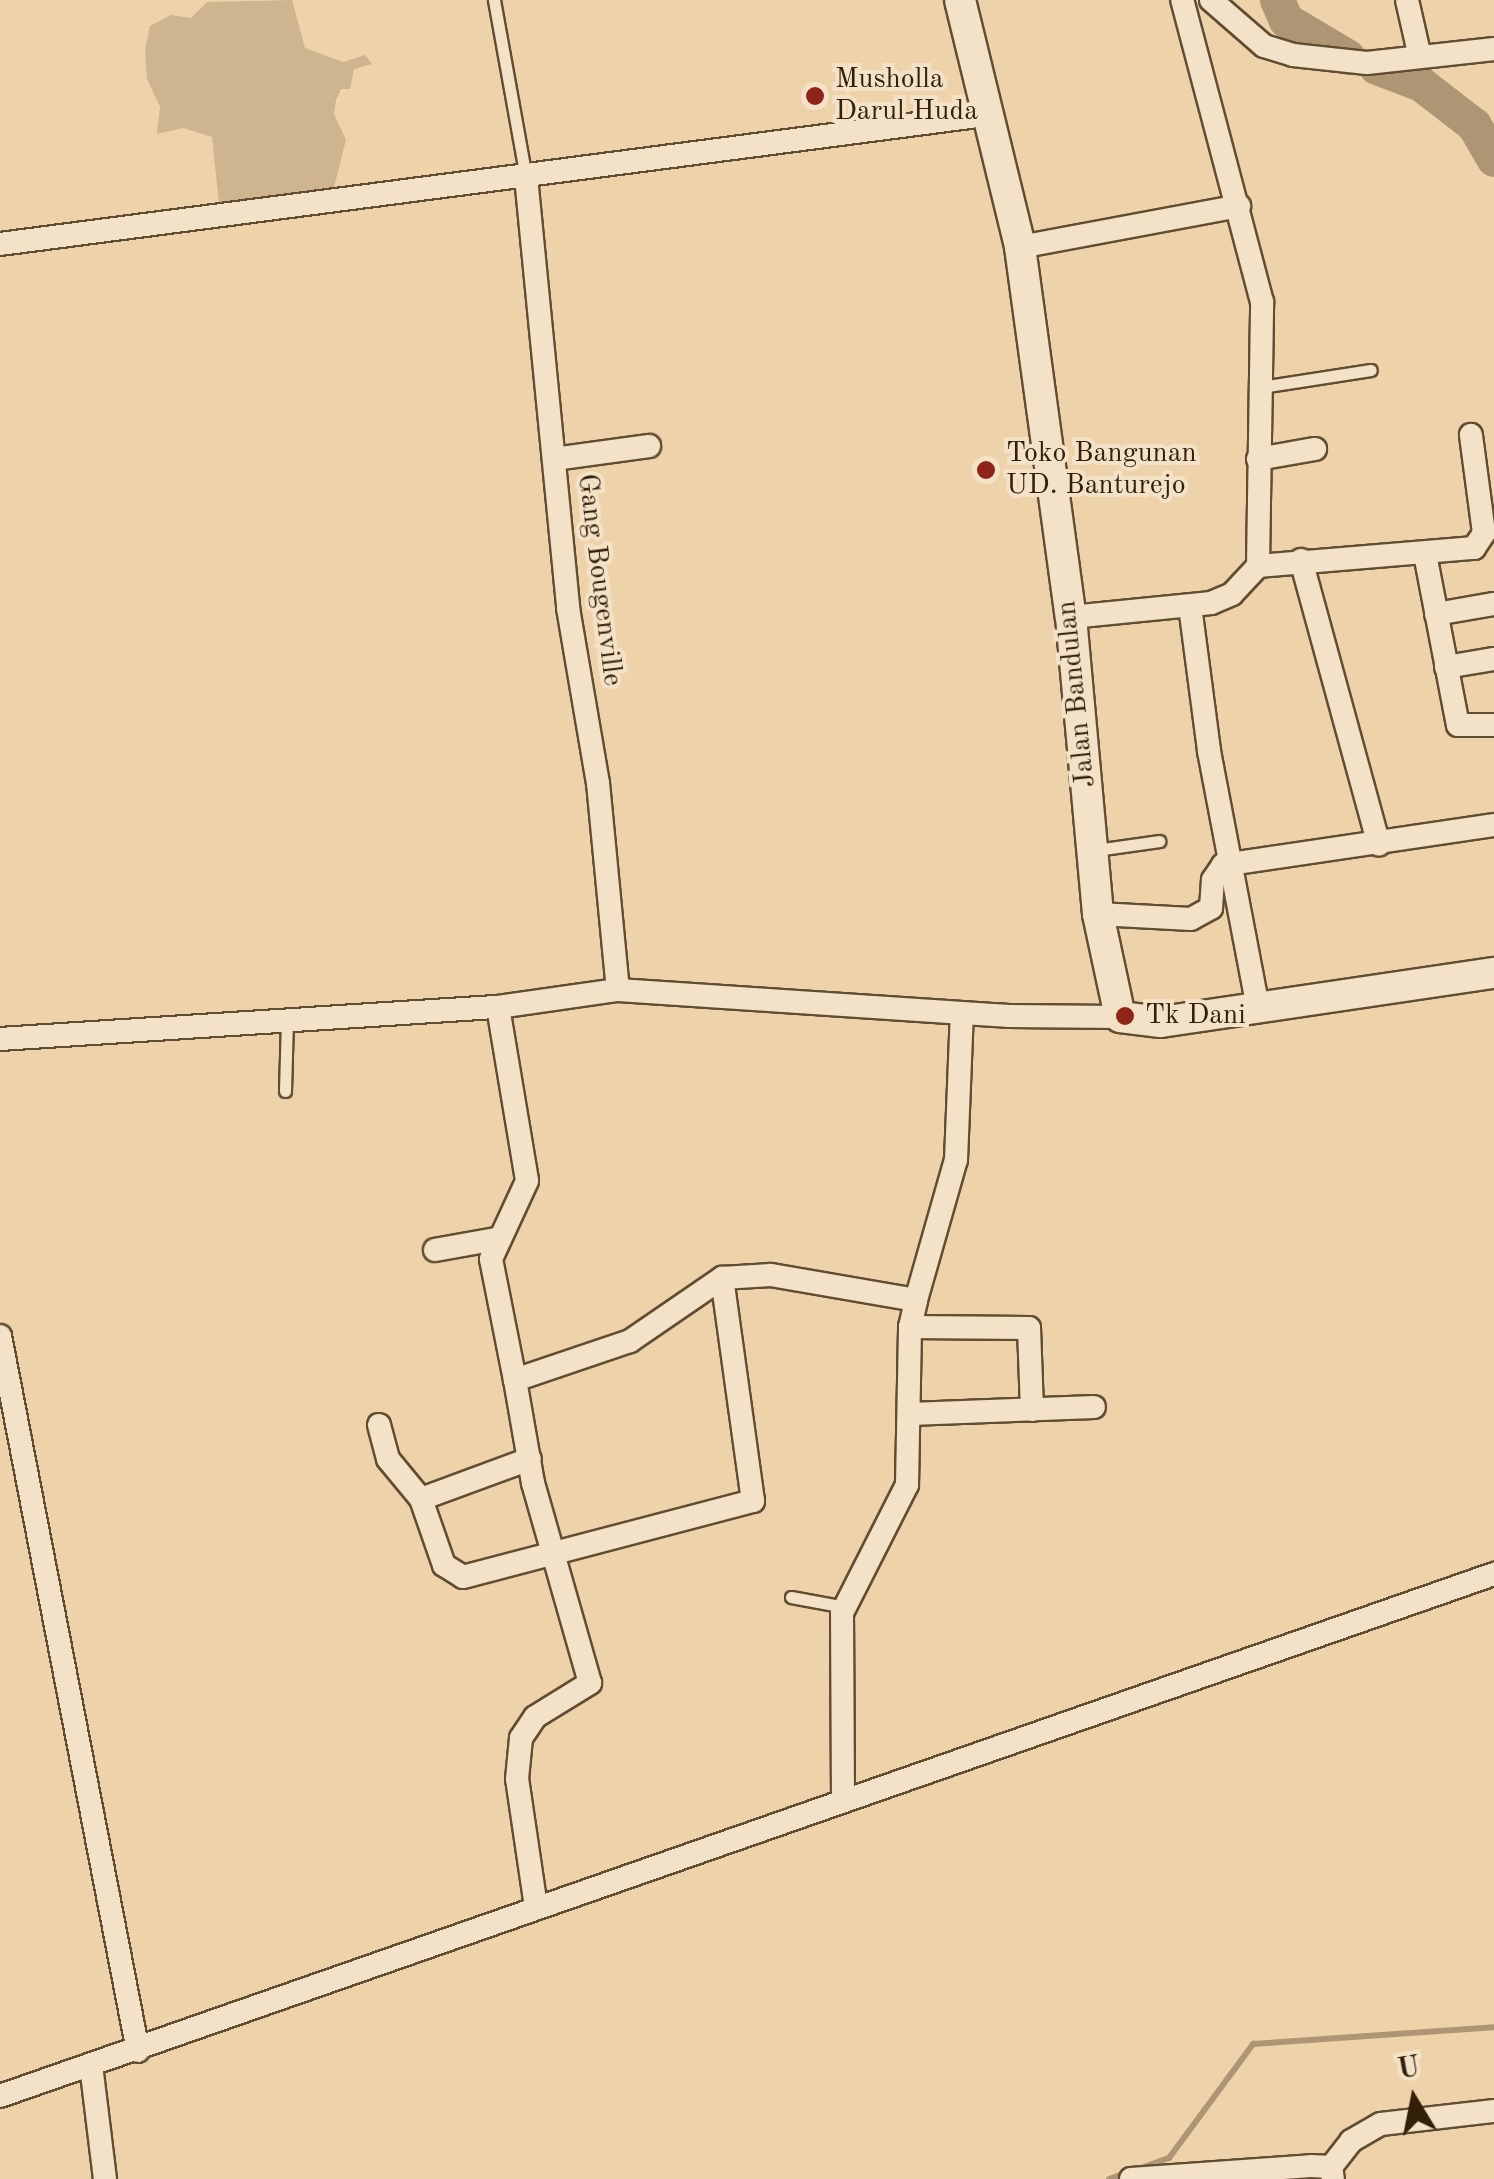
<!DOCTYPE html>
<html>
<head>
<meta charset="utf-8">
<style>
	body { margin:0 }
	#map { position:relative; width:1494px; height:2179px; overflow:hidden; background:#eed3aa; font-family:"Old Standard TT",serif }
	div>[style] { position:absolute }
	.green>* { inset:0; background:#ceb58f }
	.stream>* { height:6px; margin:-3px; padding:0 3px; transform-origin:3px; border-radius:3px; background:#ae9674 }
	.river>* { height:35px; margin:-17.5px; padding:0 17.5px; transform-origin:17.5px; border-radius:17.5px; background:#ae9674 }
	.roads { filter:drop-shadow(2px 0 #614d32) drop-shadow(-2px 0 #614d32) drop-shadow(0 2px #614d32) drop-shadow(0 -2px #614d32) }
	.service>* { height:11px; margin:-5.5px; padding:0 5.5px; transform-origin:5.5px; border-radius:5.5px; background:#f4e2c8 }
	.minor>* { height:22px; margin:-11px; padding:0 11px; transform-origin:11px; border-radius:11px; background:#f4e2c8 }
	.tertiary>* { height:30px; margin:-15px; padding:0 15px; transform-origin:15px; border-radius:15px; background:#f4e2c8 }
	.dots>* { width:28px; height:28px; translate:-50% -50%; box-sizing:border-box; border:5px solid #f4e2c8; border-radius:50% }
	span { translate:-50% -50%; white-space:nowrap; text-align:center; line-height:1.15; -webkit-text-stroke:8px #f4e2c8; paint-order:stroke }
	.poi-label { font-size:28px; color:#32200a }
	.left { translate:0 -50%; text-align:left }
	.street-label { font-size:28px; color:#32200a }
	.north { position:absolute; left:1364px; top:2049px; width:100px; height:100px; -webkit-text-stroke:8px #f4e2c8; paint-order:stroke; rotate:350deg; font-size:28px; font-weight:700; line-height:40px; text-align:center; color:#32200a }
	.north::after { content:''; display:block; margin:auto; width:35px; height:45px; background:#32200a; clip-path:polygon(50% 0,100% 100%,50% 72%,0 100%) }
</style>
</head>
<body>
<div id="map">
	<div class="green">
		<i style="clip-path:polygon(292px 0,305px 48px,343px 62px,365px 55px,372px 64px,354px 69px,350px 89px,341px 89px,336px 100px,334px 114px,346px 140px,331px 199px,220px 214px,212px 137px,183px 128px,157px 134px,160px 107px,147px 79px,145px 50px,150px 26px,171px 15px,191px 18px,207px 2px)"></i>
	</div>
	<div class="stream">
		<i style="left:1141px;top:2168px;width:30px;rotate:-20deg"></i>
		<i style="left:1169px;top:2158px;width:142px;rotate:-53.6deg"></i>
		<i style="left:1253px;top:2044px;width:242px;rotate:-4deg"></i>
		<i style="left:1109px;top:2179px;width:21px;rotate:-19deg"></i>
	</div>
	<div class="river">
		<i style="left:1277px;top:0;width:22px;rotate:66deg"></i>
		<i style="left:1286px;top:20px;width:72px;rotate:30.8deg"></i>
		<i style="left:1376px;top:67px;width:48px;rotate:20.7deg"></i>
		<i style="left:1421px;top:84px;width:67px;rotate:37.7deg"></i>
		<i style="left:1474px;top:125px;width:39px;rotate:60deg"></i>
	</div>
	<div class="roads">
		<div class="service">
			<i style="left:494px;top:0;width:180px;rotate:79.8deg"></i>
			<i style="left:1261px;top:387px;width:111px;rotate:-8.8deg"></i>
			<i style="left:1096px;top:850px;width:64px;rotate:-8.1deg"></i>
			<i style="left:285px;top:1091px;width:71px;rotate:-88.4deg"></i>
			<i style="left:791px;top:1597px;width:55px;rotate:10.5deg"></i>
		</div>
		<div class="minor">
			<i style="left:1211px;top:0;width:70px;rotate:41deg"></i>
			<i style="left:1264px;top:46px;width:30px;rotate:17deg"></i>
			<i style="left:1293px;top:55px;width:74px;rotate:6.2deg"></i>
			<i style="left:1367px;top:63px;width:128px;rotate:-6.3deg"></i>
			<i style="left:1407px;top:0;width:54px;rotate:77.2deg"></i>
			<i style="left:526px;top:177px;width:433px;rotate:84.4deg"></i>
			<i style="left:568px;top:608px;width:178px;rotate:80.3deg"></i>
			<i style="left:598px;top:783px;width:208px;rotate:84.5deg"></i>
			<i style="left:0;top:244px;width:993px;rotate:-7.46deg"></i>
			<i style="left:1020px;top:247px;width:223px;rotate:-10.6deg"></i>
			<i style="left:554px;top:459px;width:96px;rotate:-7.8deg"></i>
			<i style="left:1258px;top:459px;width:58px;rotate:-10deg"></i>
			<i style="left:1425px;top:554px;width:174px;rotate:79.1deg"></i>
			<i style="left:1458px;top:725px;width:36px"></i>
			<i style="left:1301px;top:560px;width:295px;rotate:74.7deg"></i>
			<i style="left:1258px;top:566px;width:217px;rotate:-4.8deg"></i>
			<i style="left:1474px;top:548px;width:18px;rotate:-56deg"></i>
			<i style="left:1484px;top:533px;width:99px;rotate:-97.6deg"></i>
			<i style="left:1190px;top:606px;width:146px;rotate:82.5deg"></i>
			<i style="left:1209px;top:751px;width:261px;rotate:79.2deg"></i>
			<i style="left:1436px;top:614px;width:59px;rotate:-9.8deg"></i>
			<i style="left:1071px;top:617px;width:141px;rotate:-5.7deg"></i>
			<i style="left:1211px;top:603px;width:23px;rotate:-23deg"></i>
			<i style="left:1232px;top:594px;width:38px;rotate:-47deg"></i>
			<i style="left:1258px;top:566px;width:264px;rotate:-89.1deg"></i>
			<i style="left:1262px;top:302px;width:312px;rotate:-104.8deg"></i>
			<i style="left:1446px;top:667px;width:49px;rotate:-9.5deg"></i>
			<i style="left:1098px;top:914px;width:93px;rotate:3.1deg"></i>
			<i style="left:1191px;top:919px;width:23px;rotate:-29deg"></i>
			<i style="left:1211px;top:908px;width:28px;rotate:-86deg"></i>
			<i style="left:1213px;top:880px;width:18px;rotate:-56deg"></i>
			<i style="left:1223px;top:865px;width:274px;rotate:-8.4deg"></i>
			<i style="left:498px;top:1007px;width:176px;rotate:80.5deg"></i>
			<i style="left:527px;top:1181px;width:86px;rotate:114.8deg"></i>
			<i style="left:491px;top:1259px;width:123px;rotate:78.8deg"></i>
			<i style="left:0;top:1039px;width:499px;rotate:-3.7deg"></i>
			<i style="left:498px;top:1007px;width:121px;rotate:-8.1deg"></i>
			<i style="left:618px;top:990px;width:392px;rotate:3.8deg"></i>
			<i style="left:1009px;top:1016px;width:111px;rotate:0.5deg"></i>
			<i style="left:435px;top:1250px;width:62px;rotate:-10.2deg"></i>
			<i style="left:910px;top:1327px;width:119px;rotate:0.5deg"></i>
			<i style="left:1029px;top:1328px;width:82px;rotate:87.9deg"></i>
			<i style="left:0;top:1336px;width:728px;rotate:79.08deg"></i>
			<i style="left:910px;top:1414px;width:184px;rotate:-2.2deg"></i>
			<i style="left:379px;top:1425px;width:35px;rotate:75deg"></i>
			<i style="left:388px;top:1459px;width:52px;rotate:50.5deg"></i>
			<i style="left:421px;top:1499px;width:116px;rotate:-20.2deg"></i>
			<i style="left:421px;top:1499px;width:70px;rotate:70.8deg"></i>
			<i style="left:444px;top:1565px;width:22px;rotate:32deg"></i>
			<i style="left:463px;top:1577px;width:300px;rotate:-14.7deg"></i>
			<i style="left:753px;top:1501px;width:225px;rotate:-97.9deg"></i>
			<i style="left:722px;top:1278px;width:49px;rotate:-3.5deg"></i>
			<i style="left:771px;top:1275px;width:147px;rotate:9.8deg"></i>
			<i style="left:916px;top:1300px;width:146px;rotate:-74.1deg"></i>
			<i style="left:956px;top:1160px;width:147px;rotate:-87.7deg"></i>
			<i style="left:843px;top:1801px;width:188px;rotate:-90.3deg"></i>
			<i style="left:842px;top:1613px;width:144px;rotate:-63.1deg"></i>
			<i style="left:907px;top:1485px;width:158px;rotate:-88.9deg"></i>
			<i style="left:910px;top:1327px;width:28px;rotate:-77deg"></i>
			<i style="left:536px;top:1907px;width:129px;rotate:-98.4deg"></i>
			<i style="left:517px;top:1779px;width:41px;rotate:-84.4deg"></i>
			<i style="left:521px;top:1738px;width:25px;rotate:-56deg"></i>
			<i style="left:535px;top:1717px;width:65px;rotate:-31.7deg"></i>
			<i style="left:590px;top:1683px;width:208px;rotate:-105.9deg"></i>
			<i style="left:533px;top:1483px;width:105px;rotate:-99.9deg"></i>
			<i style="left:515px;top:1380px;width:121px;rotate:-18.7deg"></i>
			<i style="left:630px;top:1341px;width:112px;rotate:-34.4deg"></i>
			<i style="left:91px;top:2065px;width:115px;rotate:83deg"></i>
			<i style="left:0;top:2096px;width:1583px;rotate:-19.26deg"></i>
			<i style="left:1331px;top:2167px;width:33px;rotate:-52deg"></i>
			<i style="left:1351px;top:2141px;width:34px;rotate:-30deg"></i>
			<i style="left:1381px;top:2124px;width:114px;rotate:-6.6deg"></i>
			<i style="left:1131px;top:2179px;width:180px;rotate:-4.1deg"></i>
			<i style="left:1311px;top:2166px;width:20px;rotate:3deg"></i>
			<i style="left:1331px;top:2167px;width:12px;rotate:81deg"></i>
		</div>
		<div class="tertiary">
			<i style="left:960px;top:0;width:254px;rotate:76.3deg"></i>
			<i style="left:1020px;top:247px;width:373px;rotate:82.2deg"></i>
			<i style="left:1071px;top:617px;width:298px;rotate:84.8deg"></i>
			<i style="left:1098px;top:914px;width:105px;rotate:77.9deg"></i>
			<i style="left:1120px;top:1017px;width:41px;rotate:7deg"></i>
			<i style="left:1161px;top:1022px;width:337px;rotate:-8.4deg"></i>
		</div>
	</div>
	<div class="dots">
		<i style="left:815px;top:96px;background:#8f2418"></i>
		<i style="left:986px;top:470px;background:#8f2418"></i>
		<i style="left:1125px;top:1016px;background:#8f2418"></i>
	</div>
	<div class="poi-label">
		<span class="left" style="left:835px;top:96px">Musholla<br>Darul Huda</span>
		<span class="left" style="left:1006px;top:470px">Toko Bangunan<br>UD. Banturejo</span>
		<span class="left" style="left:1145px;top:1016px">Tk Dani</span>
	</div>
	<div class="street-label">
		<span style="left:599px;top:580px;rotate:83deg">Gang Bougenville</span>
		<span style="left:1077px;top:694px;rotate:-96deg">Jalan Bandulan</span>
	</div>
	<div class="north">U</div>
</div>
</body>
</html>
